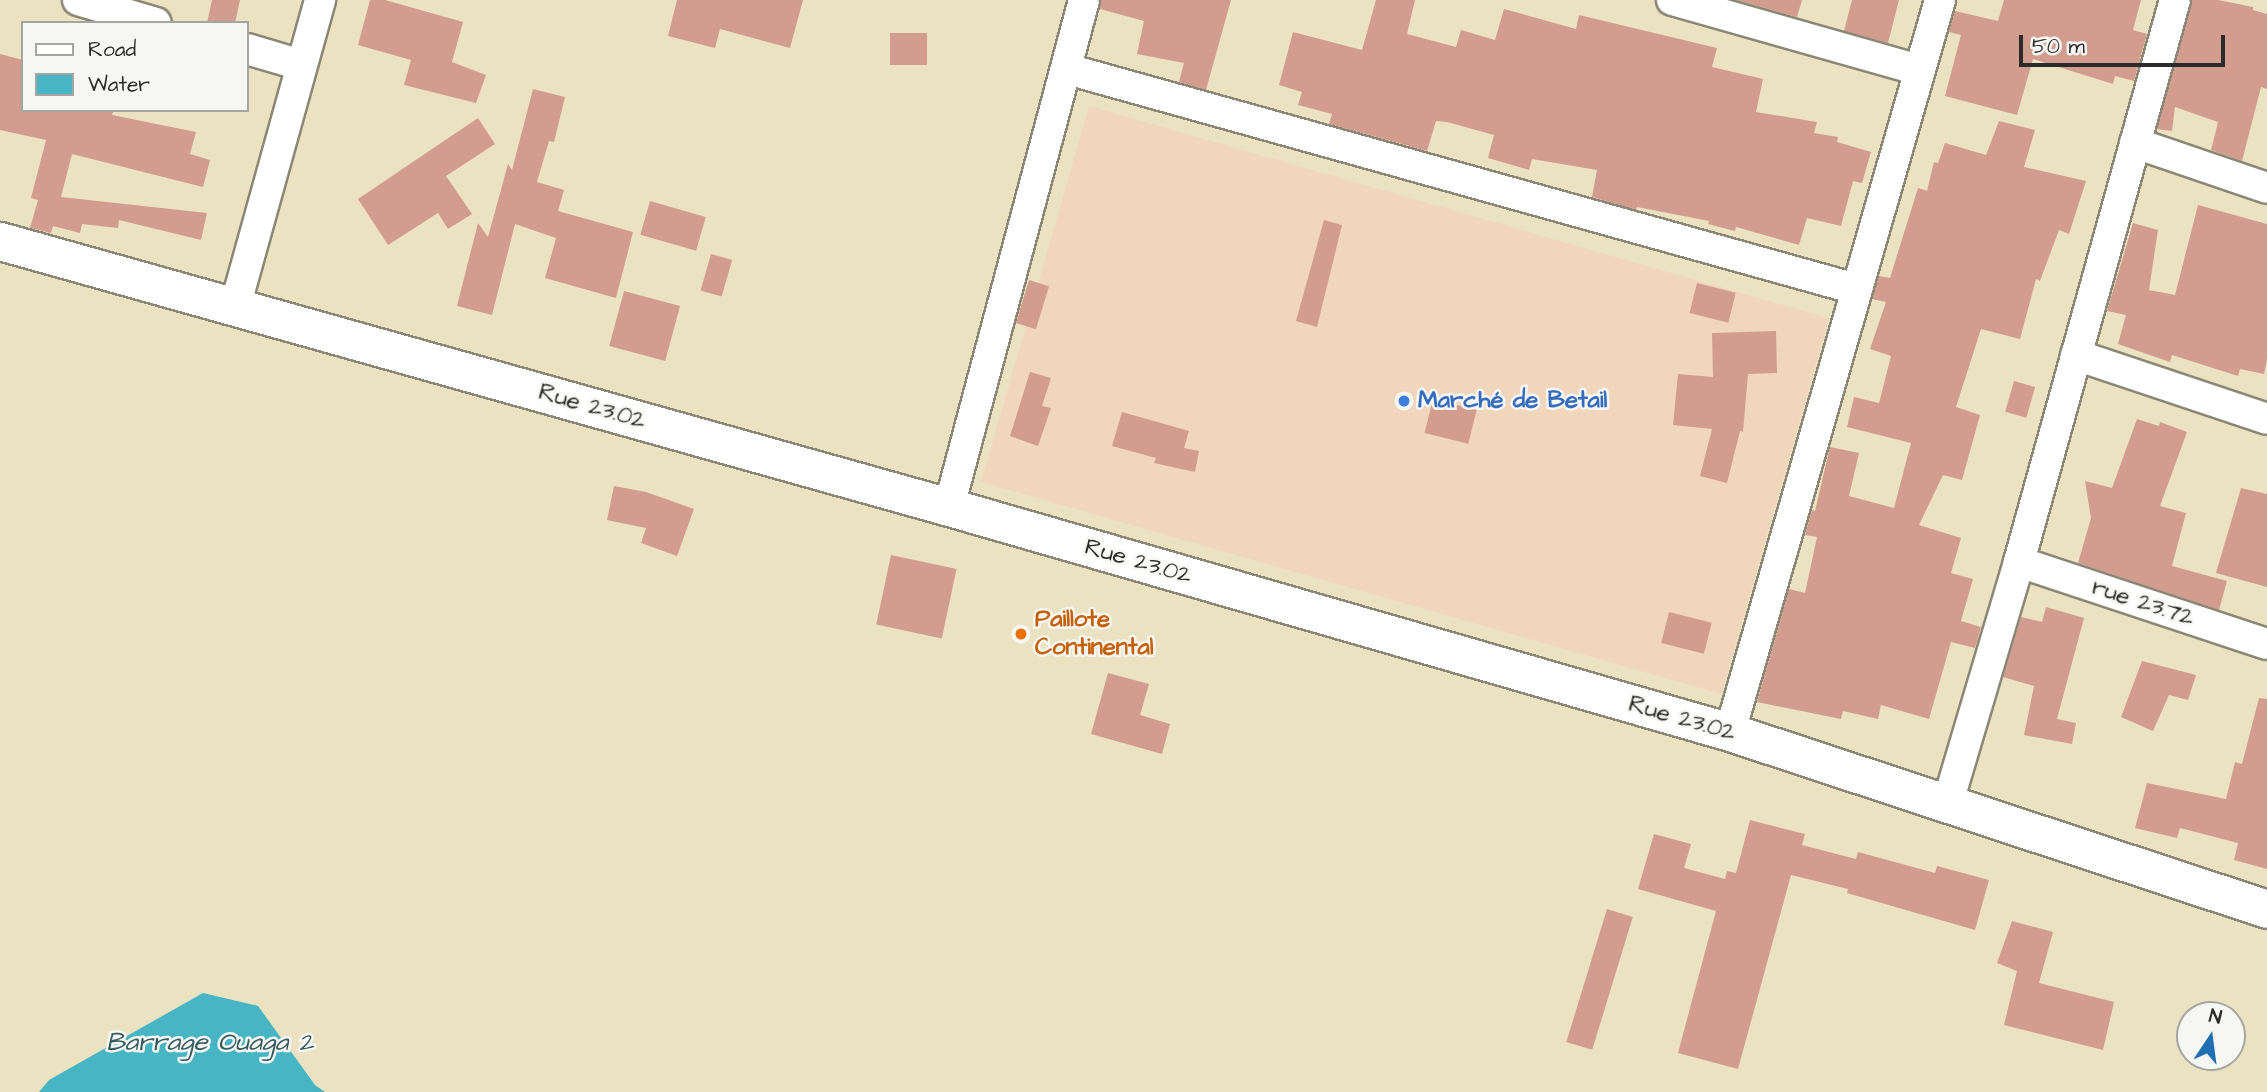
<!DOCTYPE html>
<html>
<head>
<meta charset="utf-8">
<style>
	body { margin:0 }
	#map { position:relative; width:2267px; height:1092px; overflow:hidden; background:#ebe2c1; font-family:"Architects Daughter",sans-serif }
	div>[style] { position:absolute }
	.built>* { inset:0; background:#f0d6bc; transform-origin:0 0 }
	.water>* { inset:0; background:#47b5c3 }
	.building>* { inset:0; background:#d29d8e; transform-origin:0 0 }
	.roads { filter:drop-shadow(2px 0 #8b8676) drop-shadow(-2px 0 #8b8676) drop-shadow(0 2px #8b8676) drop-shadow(0 -2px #8b8676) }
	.minor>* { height:30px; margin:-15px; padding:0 15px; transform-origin:15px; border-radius:15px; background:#fff }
	.tertiary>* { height:37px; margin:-18.5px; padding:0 18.5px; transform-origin:18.5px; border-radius:18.5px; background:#fff }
	.dots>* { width:19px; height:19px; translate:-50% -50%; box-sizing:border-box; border:4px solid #f6f6f2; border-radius:50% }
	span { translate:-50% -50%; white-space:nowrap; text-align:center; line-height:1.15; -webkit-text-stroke:5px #f6f6f2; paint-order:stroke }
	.shop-label { font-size:24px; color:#366cbe; font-weight:700 }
	.left { translate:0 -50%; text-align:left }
	.street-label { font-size:24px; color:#2b2b2b }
	.food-label { font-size:24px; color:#c56008; font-weight:700 }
	.water-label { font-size:26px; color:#355b60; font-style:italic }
	.legend { position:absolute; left:21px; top:21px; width:228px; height:91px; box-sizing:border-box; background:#f6f6f2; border:2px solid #a5a5a2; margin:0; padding:9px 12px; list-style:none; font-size:21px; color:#2b2b2b }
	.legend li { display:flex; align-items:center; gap:14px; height:35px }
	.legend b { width:35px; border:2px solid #a5a5a2 }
	.north { position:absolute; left:2176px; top:1001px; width:70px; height:70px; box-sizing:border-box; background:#f6f6f2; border:2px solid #a5a5a2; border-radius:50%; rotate:13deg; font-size:19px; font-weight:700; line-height:28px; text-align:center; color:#2b2b2b }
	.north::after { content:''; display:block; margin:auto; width:24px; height:32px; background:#1f6fb2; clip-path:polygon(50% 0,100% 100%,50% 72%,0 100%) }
	.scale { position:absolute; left:2019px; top:35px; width:206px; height:32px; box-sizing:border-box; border:4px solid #2b2b2b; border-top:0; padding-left:9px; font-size:21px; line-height:24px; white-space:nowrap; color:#2b2b2b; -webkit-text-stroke:5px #f6f6f2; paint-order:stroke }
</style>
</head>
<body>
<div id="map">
	<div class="built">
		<i style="left:1089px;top:106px;width:770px;height:391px;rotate:16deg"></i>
	</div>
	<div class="water">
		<i style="clip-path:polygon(203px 993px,258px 1006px,315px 1085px,325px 1092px,39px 1092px,49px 1080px)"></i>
	</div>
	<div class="building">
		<i style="clip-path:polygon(212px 0,240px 0,235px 23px,207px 23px)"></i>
		<i style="clip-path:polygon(370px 0,385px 0,463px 22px,452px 62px,486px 75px,476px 103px,404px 85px,411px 60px,358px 45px)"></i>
		<i style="clip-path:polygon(677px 0,803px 0,790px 48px,720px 29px,715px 48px,668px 36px)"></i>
		<i style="clip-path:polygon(1101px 0,1231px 0,1206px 90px,1179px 82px,1184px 63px,1137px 54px,1144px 21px,1100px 9px)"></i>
		<i style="clip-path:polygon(1376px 0,1415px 0,1407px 34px,1456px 47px,1461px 30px,1495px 40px,1504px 9px,1576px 29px,1579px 15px,1717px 48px,1712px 67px,1763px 79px,1756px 112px,1817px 122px,1814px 133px,1838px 137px,1837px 142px,1871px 152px,1862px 183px,1853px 181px,1841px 226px,1807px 218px,1799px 245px,1736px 227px,1735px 231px,1708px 224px,1709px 221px,1637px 207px,1636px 210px,1592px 197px,1597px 170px,1532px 159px,1529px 170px,1488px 158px,1494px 135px,1447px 122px,1436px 121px,1427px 151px,1329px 124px,1332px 114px,1298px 105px,1302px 92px,1279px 85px,1293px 32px,1362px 50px)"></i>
		<i style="clip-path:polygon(1736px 0,1802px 0,1797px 17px)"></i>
		<i style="clip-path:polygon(1852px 0,1899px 0,1888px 43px,1844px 31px)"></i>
		<i style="clip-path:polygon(2004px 0,2141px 0,2133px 30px,2147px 34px,2134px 81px,2115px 76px,2113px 84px,2033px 59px,2017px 115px,1945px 96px,1961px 35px,1949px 32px,1955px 11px,1998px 21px)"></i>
		<i style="clip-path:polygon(2192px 0,2218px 0,2253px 7px,2253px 10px,2267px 14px,2267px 89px,2261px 87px,2242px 161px,2211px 150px,2218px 122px,2175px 107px,2172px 131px,2157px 129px)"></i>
		<i style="left:890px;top:33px;width:37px;height:32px"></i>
		<i style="clip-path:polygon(0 54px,23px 60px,23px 110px,114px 110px,112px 115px,196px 132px,190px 154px,210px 160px,203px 187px,72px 154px,61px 197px,207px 213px,201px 240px,119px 220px,118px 228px,82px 224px,80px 233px,53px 226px,51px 233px,30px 228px,38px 200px,31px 198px,46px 140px,0 130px)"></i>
		<i style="clip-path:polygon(533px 89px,565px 97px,554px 142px,549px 141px,537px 182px,564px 190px,558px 211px,633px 232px,616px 298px,545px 278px,556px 238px,515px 224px,492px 315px,457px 306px,478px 223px,488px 237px,508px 164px,512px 170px)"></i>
		<i style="clip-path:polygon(478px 118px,495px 144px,446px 176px,472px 214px,448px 229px,438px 213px,388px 245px,358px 199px)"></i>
		<i style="clip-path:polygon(1999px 121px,2035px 130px,2024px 167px,2086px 181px,2069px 234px,2059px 230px,2040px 281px,2036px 279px,2020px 339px,1981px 329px,1956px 407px,1980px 415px,1962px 480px,1943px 475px,1919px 525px,1961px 538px,1951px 573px,1973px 579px,1961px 621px,1981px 627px,1975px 648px,1951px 642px,1929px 719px,1881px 705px,1878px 719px,1843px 711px,1841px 719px,1757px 702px,1789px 589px,1805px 593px,1817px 537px,1805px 535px,1812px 510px,1815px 511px,1830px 447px,1859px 453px,1849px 496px,1894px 508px,1911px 443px,1847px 427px,1854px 397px,1879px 403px,1891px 356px,1870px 349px,1886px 302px,1872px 299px,1879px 276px,1890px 278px,1918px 188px,1927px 191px,1934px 162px,1938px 163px,1945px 143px,1986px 155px)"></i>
		<i style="left:650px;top:201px;width:58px;height:35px;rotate:16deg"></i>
		<i style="clip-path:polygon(2198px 205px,2267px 224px,2267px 359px,2264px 374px,2240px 369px,2238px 376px,2172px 355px,2170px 362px,2118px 344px,2126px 315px,2107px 311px,2133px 223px,2158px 230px,2149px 290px,2175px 295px)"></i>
		<i style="clip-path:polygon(1324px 220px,1342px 225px,1317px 327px,1296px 321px)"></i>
		<i style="left:711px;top:254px;width:22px;height:38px;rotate:16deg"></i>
		<i style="left:1029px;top:280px;width:21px;height:45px;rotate:17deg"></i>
		<i style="left:1697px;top:283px;width:40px;height:31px;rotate:14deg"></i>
		<i style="left:624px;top:291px;width:58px;height:57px;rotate:15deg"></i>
		<i style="clip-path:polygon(1776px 331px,1777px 373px,1748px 374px,1743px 432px,1740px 431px,1727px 483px,1700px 476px,1712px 429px,1673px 425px,1678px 374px,1713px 377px,1712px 333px)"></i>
		<i style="clip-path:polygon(1030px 372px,1051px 378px,1042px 406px,1051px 408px,1038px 446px,1010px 436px)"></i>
		<i style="left:2014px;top:381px;width:22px;height:32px;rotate:16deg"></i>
		<i style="left:1433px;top:399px;width:45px;height:35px;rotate:14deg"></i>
		<i style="clip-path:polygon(1122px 412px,1189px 431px,1184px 448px,1199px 451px,1195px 472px,1154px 463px,1156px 458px,1112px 446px)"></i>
		<i style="clip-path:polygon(2137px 419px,2159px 426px,2160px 422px,2187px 432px,2160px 506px,2186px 513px,2172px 566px,2227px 581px,2219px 610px,2078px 563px,2091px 518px,2085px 481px,2112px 488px)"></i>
		<i style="clip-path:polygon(614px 486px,646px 492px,694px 509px,677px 556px,641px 543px,646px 528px,607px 520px)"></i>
		<i style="clip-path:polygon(2241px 488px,2267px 494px,2267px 587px,2216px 573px)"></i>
		<i style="left:891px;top:555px;width:67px;height:71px;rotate:12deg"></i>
		<i style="clip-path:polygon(2046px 607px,2084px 618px,2057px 719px,2076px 723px,2072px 744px,2024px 735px,2034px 686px,2003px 677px,2021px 617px,2042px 622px)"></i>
		<i style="left:1669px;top:612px;width:44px;height:32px;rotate:14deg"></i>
		<i style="clip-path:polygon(2142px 661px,2196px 675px,2188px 700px,2169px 695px,2153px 731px,2121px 717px)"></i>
		<i style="clip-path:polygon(1108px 673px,1149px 684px,1140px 715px,1170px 724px,1162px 754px,1091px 734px)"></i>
		<i style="clip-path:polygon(2259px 698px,2267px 699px,2267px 869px,2234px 860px,2238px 843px,2180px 828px,2177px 838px,2135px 828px,2147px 783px,2226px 799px,2235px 762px,2242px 764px)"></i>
		<i style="clip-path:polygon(1750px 820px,1805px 834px,1802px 845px,1856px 859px,1858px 852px,1935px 873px,1937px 866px,1989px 880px,1975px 930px,1847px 893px,1848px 889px,1791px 875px,1738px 1069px,1678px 1053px,1716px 911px,1638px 889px,1654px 834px,1691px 844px,1684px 868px,1725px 879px,1727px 871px,1736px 873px)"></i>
		<i style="left:1607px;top:909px;width:27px;height:139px;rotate:17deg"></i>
		<i style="clip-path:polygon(2012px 921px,2053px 932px,2039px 983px,2114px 1002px,2103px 1050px,2004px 1025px,2017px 971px,1997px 963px)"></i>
	</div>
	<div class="roads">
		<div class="minor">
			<i style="left:78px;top:0;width:81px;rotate:16.4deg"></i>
			<i style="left:1672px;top:0;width:257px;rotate:15.8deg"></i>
			<i style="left:247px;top:49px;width:56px;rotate:16.5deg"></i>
			<i style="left:1067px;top:69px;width:819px;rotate:15.58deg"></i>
			<i style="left:2135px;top:143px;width:139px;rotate:18.8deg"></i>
			<i style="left:235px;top:307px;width:319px;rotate:-74.5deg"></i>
			<i style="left:2076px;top:355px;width:201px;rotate:18.5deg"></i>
			<i style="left:949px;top:507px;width:525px;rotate:-75.09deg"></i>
			<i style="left:2019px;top:562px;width:261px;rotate:18.3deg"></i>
			<i style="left:1730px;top:732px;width:762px;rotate:-73.99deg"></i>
			<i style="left:1948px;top:802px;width:250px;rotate:-73.5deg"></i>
			<i style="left:2019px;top:562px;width:583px;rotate:-74.49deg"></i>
		</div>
		<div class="tertiary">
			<i style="left:0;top:241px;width:986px;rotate:15.66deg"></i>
			<i style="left:949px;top:507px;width:813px;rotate:16.07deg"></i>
			<i style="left:1730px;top:732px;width:565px;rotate:18.24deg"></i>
		</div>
	</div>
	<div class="dots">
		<i style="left:1404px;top:401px;background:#3f7fe0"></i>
		<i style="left:1021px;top:634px;background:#e8710a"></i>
	</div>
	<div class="shop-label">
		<span class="left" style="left:1418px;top:401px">Marché de Betail</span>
	</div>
	<div class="street-label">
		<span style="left:592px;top:407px;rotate:16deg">Rue 23.02</span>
		<span style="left:1138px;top:562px;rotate:16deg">Rue 23.02</span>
		<span style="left:2143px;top:603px;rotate:18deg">rue 23.72</span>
		<span style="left:1682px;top:719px;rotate:16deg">Rue 23.02</span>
	</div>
	<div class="food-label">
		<span class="left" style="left:1035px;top:634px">Paillote<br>Continental</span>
	</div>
	<div class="water-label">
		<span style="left:210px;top:1043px">Barrage Ouaga 2</span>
	</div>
	<ul class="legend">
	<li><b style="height:9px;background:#fff"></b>Road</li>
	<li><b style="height:19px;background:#47b5c3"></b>Water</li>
	</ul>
	<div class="north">N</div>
	<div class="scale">50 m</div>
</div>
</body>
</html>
